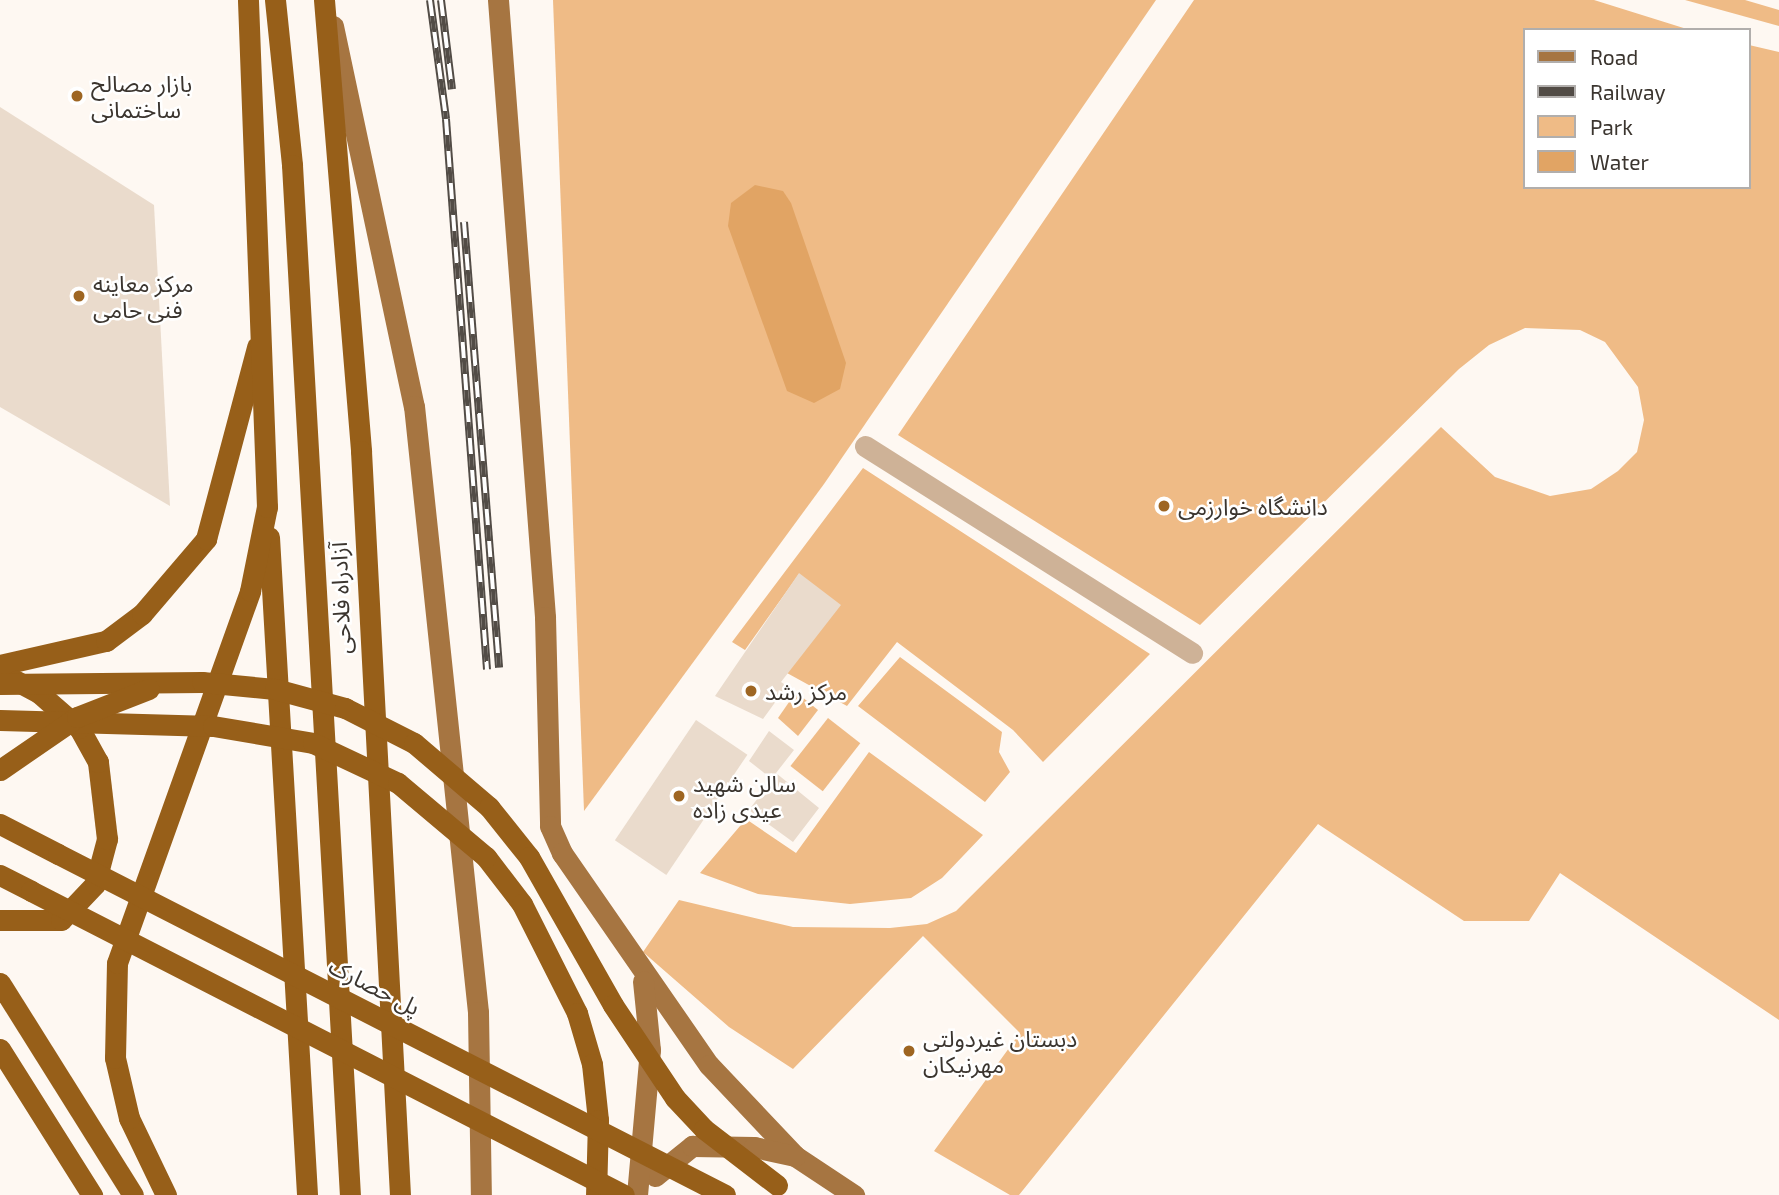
<!DOCTYPE html>
<html>
<head>
<meta charset="utf-8">
<style>
	body { margin:0 }
	#map { position:relative; width:1779px; height:1195px; overflow:hidden; background:#fef8f2; font-family:"Exo 2","Noto Sans Arabic",sans-serif }
	div>[style] { position:absolute }
	.green>* { inset:0; background:#efbb86; transform-origin:0 0 }
	.water>* { inset:0; background:#e1a464 }
	.building>* { inset:0; background:#eadbcc; transform-origin:0 0 }
	.minor>* { height:21px; margin:-10.5px; padding:0 10.5px; transform-origin:10.5px; border-radius:10.5px; background:#ceb297 }
	.major>* { height:21px; margin:-10.5px; padding:0 10.5px; transform-origin:10.5px; border-radius:10.5px; background:#a67541 }
	.highway>* { height:21px; margin:-10.5px; padding:0 10.5px; transform-origin:10.5px; border-radius:10.5px; background:#975f19 }
	.rail>* { height:8px; margin-top:-4px; transform-origin:0; background:repeating-linear-gradient(90deg,#fff 0 16px,#524c46 0 32px); box-sizing:border-box; border-block:2px solid #524c46 }
	.highway-bridge>* { height:21px; margin:-10.5px; padding:0 10.5px; transform-origin:10.5px; border-radius:10.5px; background:#975f19 }
	.dots>* { width:19px; height:19px; translate:-50% -50%; box-sizing:border-box; border:4px solid #fff; border-radius:50% }
	span { translate:-50% -50%; white-space:nowrap; text-align:center; line-height:1.15; -webkit-text-stroke:5px #fff; paint-order:stroke }
	.poi-label { font-size:23px; color:#3b352f }
	.left { translate:0 -50%; text-align:left }
	.street-label { font-size:23px; color:#3b352f }
	.legend { position:absolute; left:1523px; top:28px; width:228px; height:161px; box-sizing:border-box; background:#fff; border:2px solid #b1aeac; margin:0; padding:9px 12px; list-style:none; font-size:21px; color:#3b352f }
	.legend li { display:flex; align-items:center; gap:14px; height:35px }
	.legend b { width:35px; border:2px solid #b1aeac }
</style>
</head>
<body>
<div id="map">
	<div class="green">
		<i style="clip-path:polygon(553px 0,1156px 0,824px 484px,584px 811px)"></i>
		<i style="clip-path:polygon(1194px 0,1594px 0,1690px 30px,1525px 30px,1525px 187px,1749px 187px,1749px 45px,1779px 52px,1779px 1020px,1560px 873px,1529px 921px,1464px 921px,1318px 824px,1019px 1195px,1010px 1195px,934px 1151px,1020px 1033px,923px 936px,793px 1069px,729px 1027px,643px 952px,679px 900px,793px 927px,890px 928px,927px 924px,956px 911px,1441px 427px,1495px 477px,1550px 496px,1591px 489px,1618px 471px,1637px 452px,1644px 420px,1638px 387px,1605px 342px,1580px 330px,1525px 328px,1489px 345px,1459px 369px,1200px 625px,898px 435px)"></i>
		<i style="clip-path:polygon(1685px 0,1745px 0,1779px 10px,1779px 26px)"></i>
		<i style="clip-path:polygon(863px 468px,1150px 654px,1043px 762px,1013px 730px,897px 642px,847px 706px,787px 673px,799px 574px,745px 650px,732px 642px)"></i>
		<i style="clip-path:polygon(900px 657px,1002px 732px,999px 752px,1010px 772px,985px 802px,858px 706px)"></i>
		<i style="clip-path:polygon(796px 692px,818px 710px,798px 736px,778px 718px)"></i>
		<i style="left:828px;top:718px;width:41px;height:61px;rotate:38deg"></i>
		<i style="clip-path:polygon(869px 752px,983px 835px,942px 878px,911px 898px,850px 904px,758px 894px,700px 873px,746px 819px,796px 853px)"></i>
	</div>
	<div class="water">
		<i style="clip-path:polygon(755px 185px,783px 191px,791px 203px,846px 363px,840px 389px,814px 403px,787px 391px,728px 226px,731px 203px)"></i>
	</div>
	<div class="building">
		<i style="clip-path:polygon(0 107px,154px 205px,170px 506px,0 407px)"></i>
		<i style="clip-path:polygon(799px 573px,841px 605px,781px 682px,787px 686px,763px 719px,715px 696px)"></i>
		<i style="left:696px;top:720px;width:62px;height:145px;rotate:34deg"></i>
		<i style="clip-path:polygon(769px 731px,794px 750px,776px 773px,819px 808px,793px 842px,749px 810px,772px 779px,749px 761px)"></i>
	</div>
	<div class="minor">
		<i style="left:865px;top:446px;width:387px;rotate:32.3deg"></i>
	</div>
	<div class="major">
		<i style="left:498px;top:0;width:619px;rotate:85.64deg"></i>
		<i style="left:545px;top:617px;width:209px;rotate:88.6deg"></i>
		<i style="left:550px;top:826px;width:30px;rotate:66deg"></i>
		<i style="left:562px;top:853px;width:258px;rotate:55.3deg"></i>
		<i style="left:709px;top:1065px;width:125px;rotate:46.6deg"></i>
		<i style="left:795px;top:1156px;width:71px;rotate:33.5deg"></i>
		<i style="left:333px;top:26px;width:389px;rotate:78deg"></i>
		<i style="left:414px;top:406px;width:609px;rotate:83.97deg"></i>
		<i style="left:478px;top:1012px;width:183px;rotate:89.1deg"></i>
		<i style="left:655px;top:1176px;width:48px;rotate:-39deg"></i>
		<i style="left:692px;top:1146px;width:62px;rotate:0.9deg"></i>
		<i style="left:754px;top:1147px;width:42px;rotate:12.4deg"></i>
		<i style="left:637px;top:1195px;width:146px;rotate:-84.9deg"></i>
		<i style="left:650px;top:1050px;width:69px;rotate:-95.8deg"></i>
	</div>
	<div class="highway">
		<i style="left:275px;top:0;width:166px;rotate:84.1deg"></i>
		<i style="left:292px;top:165px;width:1032px;rotate:86.78deg"></i>
		<i style="left:324px;top:0;width:453px;rotate:85.3deg"></i>
		<i style="left:361px;top:451px;width:745px;rotate:87deg"></i>
		<i style="left:269px;top:537px;width:659px;rotate:86.69deg"></i>
		<i style="left:0;top:665px;width:109px;rotate:-12.8deg"></i>
		<i style="left:106px;top:641px;width:45px;rotate:-36.9deg"></i>
		<i style="left:142px;top:614px;width:99px;rotate:-49.5deg"></i>
		<i style="left:206px;top:539px;width:199px;rotate:-75.1deg"></i>
		<i style="left:0;top:824px;width:65px;rotate:27.3deg"></i>
		<i style="left:486px;top:857px;width:59px;rotate:52.5deg"></i>
		<i style="left:522px;top:904px;width:122px;rotate:63.2deg"></i>
		<i style="left:577px;top:1013px;width:53px;rotate:73.6deg"></i>
		<i style="left:592px;top:1064px;width:56px;rotate:83.9deg"></i>
		<i style="left:598px;top:1120px;width:75px;rotate:91.5deg"></i>
		<i style="left:0;top:875px;width:35px;rotate:27deg"></i>
		<i style="left:0;top:920px;width:61px"></i>
		<i style="left:61px;top:920px;width:50px;rotate:-46.6deg"></i>
		<i style="left:95px;top:884px;width:47px;rotate:-75.1deg"></i>
		<i style="left:107px;top:839px;width:78px;rotate:-96.7deg"></i>
		<i style="left:98px;top:762px;width:39px;rotate:-119deg"></i>
		<i style="left:79px;top:728px;width:53px;rotate:-138.8deg"></i>
		<i style="left:39px;top:693px;width:26px;rotate:-152deg"></i>
		<i style="left:0;top:983px;width:250px;rotate:57.9deg"></i>
		<i style="left:0;top:1049px;width:173px;rotate:57.8deg"></i>
		<i style="left:166px;top:1195px;width:85px;rotate:-115.7deg"></i>
		<i style="left:129px;top:1118px;width:62px;rotate:-103.1deg"></i>
		<i style="left:115px;top:1058px;width:95px;rotate:-88.8deg"></i>
		<i style="left:117px;top:963px;width:395px;rotate:-70.3deg"></i>
		<i style="left:250px;top:591px;width:86px;rotate:-78.6deg"></i>
		<i style="left:267px;top:507px;width:507px;rotate:-92.15deg"></i>
	</div>
	<div class="rail">
		<i style="left:430px;top:0;width:120px;rotate:82.3deg"></i>
		<i style="left:446px;top:119px;width:552px;rotate:85.74deg"></i>
		<i style="left:441px;top:0;width:90px;rotate:83deg"></i>
		<i style="left:464px;top:222px;width:447px;rotate:85.5deg"></i>
	</div>
	<div class="highway-bridge">
		<i style="left:0;top:684px;width:202px;rotate:-0.6deg"></i>
		<i style="left:202px;top:682px;width:73px;rotate:5.5deg"></i>
		<i style="left:275px;top:689px;width:73px;rotate:15.2deg"></i>
		<i style="left:345px;top:708px;width:77px;rotate:26.9deg"></i>
		<i style="left:414px;top:743px;width:99px;rotate:40.5deg"></i>
		<i style="left:489px;top:807px;width:64px;rotate:51.3deg"></i>
		<i style="left:529px;top:857px;width:170px;rotate:60.4deg"></i>
		<i style="left:613px;top:1005px;width:112px;rotate:56.3deg"></i>
		<i style="left:675px;top:1098px;width:42px;rotate:46.9deg"></i>
		<i style="left:704px;top:1129px;width:92px;rotate:37.5deg"></i>
		<i style="left:0;top:720px;width:213px;rotate:1.6deg"></i>
		<i style="left:213px;top:726px;width:101px;rotate:9.6deg"></i>
		<i style="left:313px;top:743px;width:94px;rotate:25.2deg"></i>
		<i style="left:398px;top:783px;width:115px;rotate:40.1deg"></i>
		<i style="left:0;top:770px;width:93px;rotate:-34.5deg"></i>
		<i style="left:77px;top:717px;width:77px;rotate:-21.3deg"></i>
		<i style="left:58px;top:854px;width:749px;rotate:27.08deg"></i>
		<i style="left:31px;top:891px;width:666px;rotate:27.14deg"></i>
	</div>
	<div class="dots">
		<i style="left:77px;top:96px;background:#9e6623"></i>
		<i style="left:79px;top:296px;background:#9e6623"></i>
		<i style="left:1164px;top:506px;background:#9e6623"></i>
		<i style="left:751px;top:691px;background:#9e6623"></i>
		<i style="left:679px;top:796px;background:#9e6623"></i>
		<i style="left:909px;top:1051px;background:#9e6623"></i>
	</div>
	<div class="poi-label">
		<span class="left" style="left:91px;top:96px">بازار مصالح<br>ساختمانی</span>
		<span class="left" style="left:93px;top:296px">مرکز معاینه<br>فنی حامی</span>
		<span class="left" style="left:1178px;top:506px">دانشگاه خوارزمی</span>
		<span class="left" style="left:765px;top:691px">مرکز رشد</span>
		<span class="left" style="left:693px;top:796px">سالن شهید<br>عیدی زاده</span>
		<span class="left" style="left:923px;top:1051px">دبستان غیردولتی<br>مهرنیکان</span>
	</div>
	<div class="street-label">
		<span style="left:340px;top:598px;rotate:-92deg">آزادراه فلاحی</span>
		<span style="left:375px;top:986px;rotate:27deg">پل حصارک</span>
	</div>
	<ul class="legend">
	<li><b style="height:9px;background:#a67541"></b>Road</li>
	<li><b style="height:9px;background:#524c46"></b>Railway</li>
	<li><b style="height:19px;background:#efbb86"></b>Park</li>
	<li><b style="height:19px;background:#e1a464"></b>Water</li>
	</ul>
</div>
</body>
</html>
